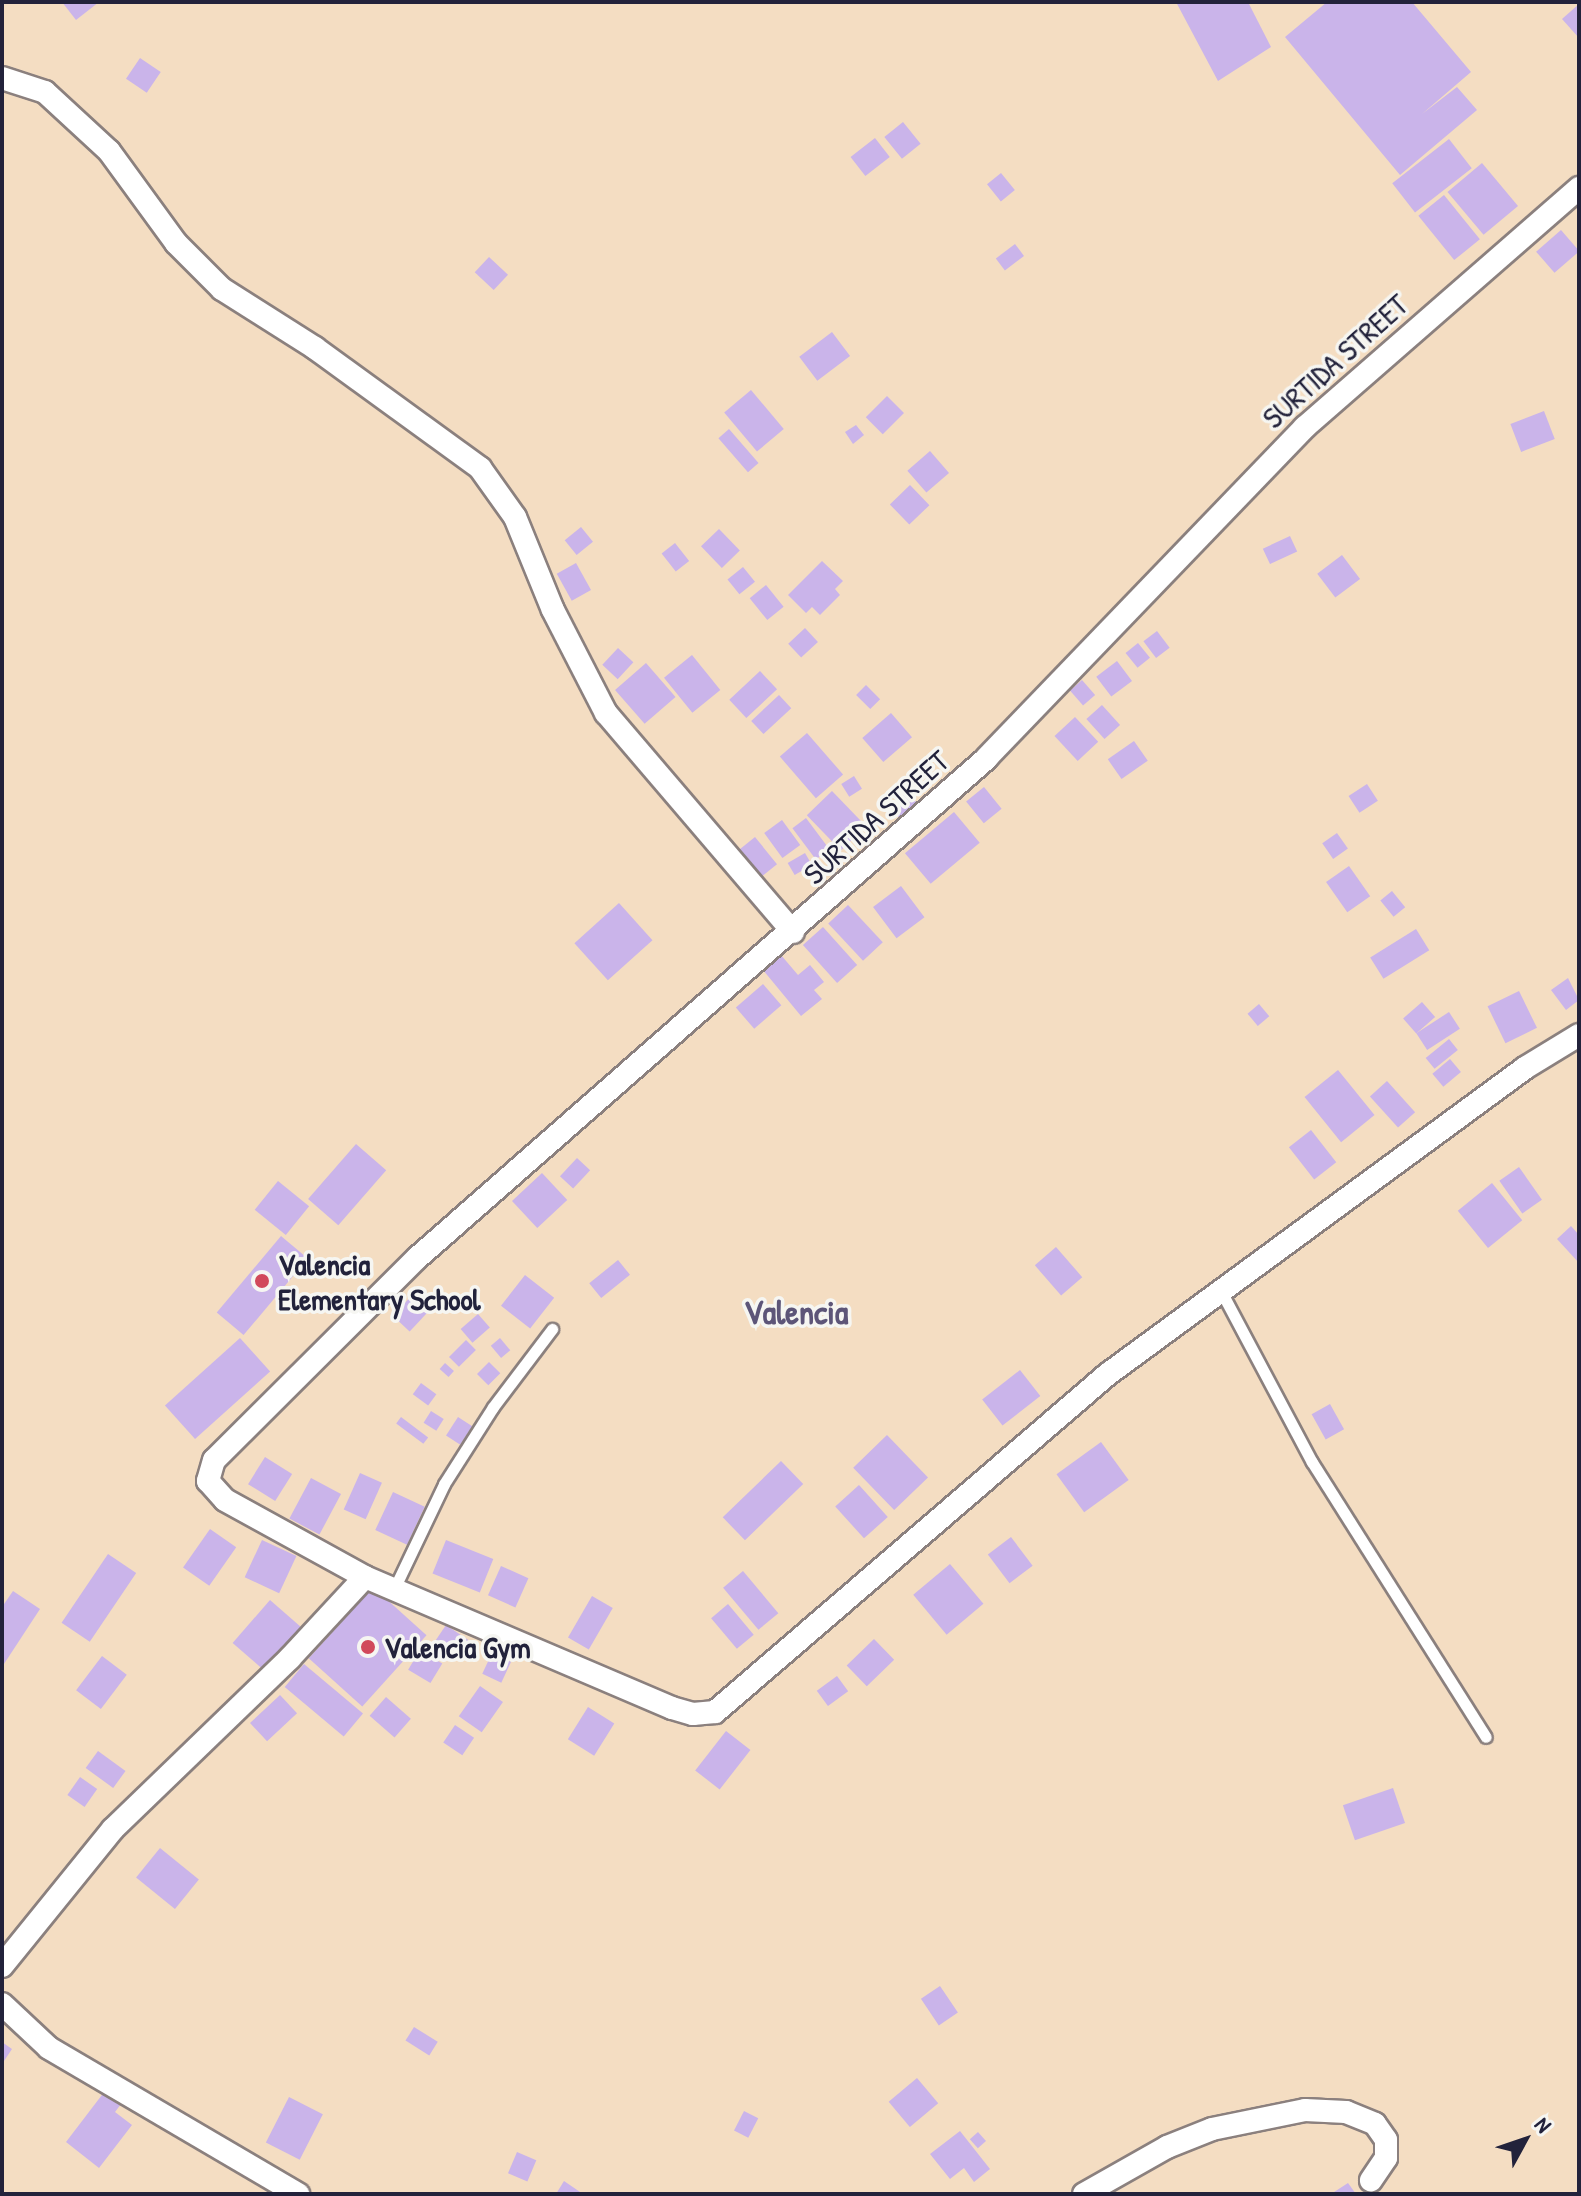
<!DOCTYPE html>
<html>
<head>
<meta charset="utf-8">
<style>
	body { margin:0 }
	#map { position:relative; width:1581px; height:2196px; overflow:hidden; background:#f4ddc2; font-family:"Patrick Hand",sans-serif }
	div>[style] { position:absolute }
	.building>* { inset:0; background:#cab4ea; transform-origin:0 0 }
	.roads { filter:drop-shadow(2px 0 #8b807e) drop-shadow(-2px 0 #8b807e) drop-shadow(0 2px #8b807e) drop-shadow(0 -2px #8b807e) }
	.lane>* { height:11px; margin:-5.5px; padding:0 5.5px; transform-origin:5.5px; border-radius:5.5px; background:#fff }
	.street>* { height:22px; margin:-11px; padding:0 11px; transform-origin:11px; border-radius:11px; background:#fff }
	.dots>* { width:22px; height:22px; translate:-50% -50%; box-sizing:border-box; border:4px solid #f6f6f2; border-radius:50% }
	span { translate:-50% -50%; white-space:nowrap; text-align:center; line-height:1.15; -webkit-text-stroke:7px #f6f6f2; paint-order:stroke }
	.street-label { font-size:30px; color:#22223b }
	.poi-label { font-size:30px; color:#22223b; font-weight:700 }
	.left { translate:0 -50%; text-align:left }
	.quarter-label { font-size:34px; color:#5d5578; font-weight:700 }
	.frame { position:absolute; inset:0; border:4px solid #22223b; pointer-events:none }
	.north { position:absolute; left:1485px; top:2100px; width:80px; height:80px; -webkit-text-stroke:6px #f6f6f2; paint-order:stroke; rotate:50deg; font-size:22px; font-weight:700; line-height:32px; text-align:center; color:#22223b }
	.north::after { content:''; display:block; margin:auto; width:28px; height:36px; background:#22223b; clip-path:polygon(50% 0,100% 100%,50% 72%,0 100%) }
</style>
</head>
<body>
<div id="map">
	<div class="building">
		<i style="clip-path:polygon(62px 2px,99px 2px,76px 20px)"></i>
		<i style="clip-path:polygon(1176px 2px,1248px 2px,1271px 47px,1218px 81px)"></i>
		<i style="clip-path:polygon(1327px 2px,1412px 2px,1471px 72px,1422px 114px,1457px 87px,1477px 110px,1400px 175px,1285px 37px)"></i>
		<i style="clip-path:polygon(1579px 4px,1579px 38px,1562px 19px)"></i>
		<i style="left:140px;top:58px;width:25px;height:25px;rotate:34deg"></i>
		<i style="left:903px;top:122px;width:28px;height:24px;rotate:51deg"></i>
		<i style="left:875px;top:138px;width:24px;height:31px;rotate:52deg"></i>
		<i style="left:1449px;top:139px;width:37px;height:72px;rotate:52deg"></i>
		<i style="left:1482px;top:163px;width:56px;height:45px;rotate:50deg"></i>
		<i style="left:1001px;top:173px;width:22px;height:18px;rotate:51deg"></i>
		<i style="left:1444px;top:195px;width:57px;height:33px;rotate:51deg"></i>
		<i style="left:1561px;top:230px;width:28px;height:33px;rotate:49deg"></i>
		<i style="left:1015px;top:244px;width:15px;height:24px;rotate:53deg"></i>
		<i style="left:489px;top:257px;width:26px;height:21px;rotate:43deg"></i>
		<i style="left:832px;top:332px;width:30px;height:41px;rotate:53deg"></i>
		<i style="left:751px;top:390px;width:51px;height:35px;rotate:50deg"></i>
		<i style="left:887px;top:396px;width:24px;height:30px;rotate:45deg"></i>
		<i style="left:1544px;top:411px;width:30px;height:36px;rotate:69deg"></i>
		<i style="clip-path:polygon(856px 425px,864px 435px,853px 444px,845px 432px)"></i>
		<i style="left:729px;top:429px;width:45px;height:14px;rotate:49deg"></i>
		<i style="left:930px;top:451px;width:29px;height:30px;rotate:49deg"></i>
		<i style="left:910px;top:485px;width:28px;height:28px;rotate:46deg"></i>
		<i style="left:581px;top:527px;width:19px;height:21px;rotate:51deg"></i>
		<i style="left:719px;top:529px;width:30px;height:25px;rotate:46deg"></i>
		<i style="left:1290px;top:536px;width:17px;height:30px;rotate:65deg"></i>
		<i style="left:675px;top:543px;width:23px;height:17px;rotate:52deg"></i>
		<i style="left:1342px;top:555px;width:30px;height:31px;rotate:53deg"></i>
		<i style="clip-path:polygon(822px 561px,843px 581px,835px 589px,840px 595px,820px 615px,812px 607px,806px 613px,788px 595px)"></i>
		<i style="left:576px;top:563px;width:31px;height:22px;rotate:61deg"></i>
		<i style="left:743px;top:567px;width:19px;height:20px;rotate:51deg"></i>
		<i style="left:766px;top:585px;width:28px;height:21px;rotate:51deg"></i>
		<i style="left:805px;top:628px;width:19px;height:23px;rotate:47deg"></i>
		<i style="left:1157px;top:631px;width:21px;height:17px;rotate:53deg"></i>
		<i style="left:1138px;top:643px;width:19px;height:16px;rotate:51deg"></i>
		<i style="left:618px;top:648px;width:21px;height:23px;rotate:43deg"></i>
		<i style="left:692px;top:655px;width:45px;height:36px;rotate:51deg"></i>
		<i style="left:1117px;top:661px;width:25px;height:26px;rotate:53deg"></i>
		<i style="left:646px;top:663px;width:45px;height:41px;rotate:49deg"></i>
		<i style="left:760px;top:671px;width:25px;height:42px;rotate:47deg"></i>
		<i style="left:1082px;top:680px;width:20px;height:16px;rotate:49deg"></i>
		<i style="left:866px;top:685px;width:20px;height:14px;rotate:45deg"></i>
		<i style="left:779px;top:695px;width:18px;height:38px;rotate:47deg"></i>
		<i style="left:1102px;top:705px;width:27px;height:21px;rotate:48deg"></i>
		<i style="left:891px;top:713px;width:32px;height:38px;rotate:49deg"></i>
		<i style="left:1075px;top:717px;width:34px;height:28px;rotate:47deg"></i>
		<i style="left:807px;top:733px;width:55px;height:36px;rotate:49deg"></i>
		<i style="left:1134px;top:741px;width:24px;height:32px;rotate:55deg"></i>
		<i style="left:854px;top:776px;width:15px;height:15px;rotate:58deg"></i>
		<i style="left:1367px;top:784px;width:20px;height:22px;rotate:57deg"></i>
		<i style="left:984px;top:787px;width:28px;height:23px;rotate:51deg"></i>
		<i style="left:832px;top:791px;width:49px;height:35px;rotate:46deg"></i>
		<i style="left:905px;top:792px;width:15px;height:23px;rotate:42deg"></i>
		<i style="left:954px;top:812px;width:40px;height:64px;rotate:50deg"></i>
		<i style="left:806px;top:818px;width:39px;height:17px;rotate:53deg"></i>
		<i style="left:782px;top:820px;width:31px;height:22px;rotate:54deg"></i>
		<i style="left:1337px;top:833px;width:19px;height:18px;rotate:55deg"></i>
		<i style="left:755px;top:837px;width:35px;height:20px;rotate:51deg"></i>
		<i style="left:805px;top:853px;width:14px;height:20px;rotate:60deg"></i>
		<i style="left:1349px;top:866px;width:37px;height:28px;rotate:55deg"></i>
		<i style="left:901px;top:886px;width:39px;height:35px;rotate:53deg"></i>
		<i style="left:1392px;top:891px;width:21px;height:15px;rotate:51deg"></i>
		<i style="left:619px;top:903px;width:50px;height:60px;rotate:48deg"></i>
		<i style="left:848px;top:905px;width:51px;height:27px;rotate:47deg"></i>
		<i style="left:823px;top:927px;width:51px;height:27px;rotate:48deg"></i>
		<i style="left:1416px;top:929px;width:25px;height:54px;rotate:58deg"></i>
		<i style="clip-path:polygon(781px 955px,798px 975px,810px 965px,824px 982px,814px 990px,822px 999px,801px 1016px,763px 970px)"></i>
		<i style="clip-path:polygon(1568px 978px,1579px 1000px,1566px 1010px,1551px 990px)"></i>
		<i style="left:763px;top:984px;width:28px;height:36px;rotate:49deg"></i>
		<i style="left:1519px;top:991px;width:41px;height:35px;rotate:64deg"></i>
		<i style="left:1422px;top:1002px;width:20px;height:25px;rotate:49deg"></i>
		<i style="left:1259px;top:1004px;width:16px;height:15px;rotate:50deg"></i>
		<i style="left:1449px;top:1012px;width:20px;height:39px;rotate:57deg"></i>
		<i style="left:1449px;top:1039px;width:14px;height:30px;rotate:51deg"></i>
		<i style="left:1450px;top:1059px;width:17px;height:23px;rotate:50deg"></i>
		<i style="left:1338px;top:1070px;width:58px;height:43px;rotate:51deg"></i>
		<i style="left:1387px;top:1081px;width:42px;height:23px;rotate:48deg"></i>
		<i style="left:1311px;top:1130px;width:41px;height:28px;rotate:52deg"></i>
		<i style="left:356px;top:1144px;width:40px;height:73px;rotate:41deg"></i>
		<i style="left:577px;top:1158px;width:18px;height:25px;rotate:43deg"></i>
		<i style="left:1519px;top:1167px;width:40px;height:24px;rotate:55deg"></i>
		<i style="left:542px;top:1173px;width:37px;height:41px;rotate:47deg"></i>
		<i style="left:278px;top:1181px;width:40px;height:37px;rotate:39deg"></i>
		<i style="left:1492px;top:1183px;width:48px;height:44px;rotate:51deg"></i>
		<i style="clip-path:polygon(1571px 1226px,1579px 1235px,1579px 1263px,1557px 1239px)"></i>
		<i style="left:281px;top:1236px;width:35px;height:100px;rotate:40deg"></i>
		<i style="left:1056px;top:1247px;width:40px;height:28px;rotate:49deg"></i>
		<i style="left:618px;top:1260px;width:19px;height:37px;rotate:51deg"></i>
		<i style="left:525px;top:1275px;width:37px;height:39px;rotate:38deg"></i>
		<i style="left:416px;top:1291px;width:23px;height:34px;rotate:43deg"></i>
		<i style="left:478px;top:1314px;width:18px;height:23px;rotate:49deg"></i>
		<i style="left:240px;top:1338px;width:45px;height:101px;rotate:48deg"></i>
		<i style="left:500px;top:1338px;width:16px;height:12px;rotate:50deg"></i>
		<i style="left:466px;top:1340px;width:14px;height:24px;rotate:45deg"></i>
		<i style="left:489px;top:1362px;width:16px;height:17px;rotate:45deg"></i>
		<i style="left:445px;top:1363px;width:12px;height:8px;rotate:42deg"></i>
		<i style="left:1020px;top:1370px;width:33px;height:48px;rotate:52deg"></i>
		<i style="left:421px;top:1383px;width:19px;height:14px;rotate:36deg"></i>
		<i style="left:1330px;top:1404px;width:29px;height:21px;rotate:61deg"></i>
		<i style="left:431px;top:1411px;width:15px;height:14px;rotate:32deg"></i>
		<i style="left:401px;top:1417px;width:34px;height:8px;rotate:37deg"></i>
		<i style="left:458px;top:1417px;width:17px;height:22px;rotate:33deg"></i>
		<i style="left:887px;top:1435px;width:59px;height:47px;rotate:46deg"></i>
		<i style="left:1101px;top:1442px;width:47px;height:55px;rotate:54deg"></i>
		<i style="left:265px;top:1457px;width:32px;height:32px;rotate:32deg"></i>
		<i style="left:781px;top:1461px;width:32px;height:81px;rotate:46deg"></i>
		<i style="left:360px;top:1473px;width:24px;height:40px;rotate:24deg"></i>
		<i style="left:311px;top:1478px;width:34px;height:46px;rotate:28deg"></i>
		<i style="left:859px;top:1485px;width:43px;height:32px;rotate:48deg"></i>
		<i style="left:393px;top:1492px;width:35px;height:42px;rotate:25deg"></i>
		<i style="left:210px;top:1529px;width:32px;height:47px;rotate:35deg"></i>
		<i style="left:1011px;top:1537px;width:36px;height:29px;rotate:53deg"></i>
		<i style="left:262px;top:1540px;width:38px;height:41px;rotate:25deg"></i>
		<i style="left:446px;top:1540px;width:51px;height:36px;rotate:22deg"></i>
		<i style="left:108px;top:1554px;width:34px;height:83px;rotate:34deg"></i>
		<i style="left:950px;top:1564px;width:52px;height:48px;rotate:50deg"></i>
		<i style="left:501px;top:1566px;width:30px;height:32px;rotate:24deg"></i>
		<i style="left:743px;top:1571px;width:55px;height:26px;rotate:50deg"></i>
		<i style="left:373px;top:1587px;width:72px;height:96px;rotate:42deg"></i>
		<i style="clip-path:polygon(13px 1591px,40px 1609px,2px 1667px,2px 1607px)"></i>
		<i style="left:592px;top:1596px;width:24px;height:48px;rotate:30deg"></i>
		<i style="left:270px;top:1600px;width:41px;height:57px;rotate:41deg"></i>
		<i style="left:728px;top:1604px;width:40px;height:22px;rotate:50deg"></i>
		<i style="left:446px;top:1625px;width:27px;height:25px;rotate:34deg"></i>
		<i style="left:874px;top:1639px;width:29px;height:38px;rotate:46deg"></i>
		<i style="left:420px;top:1650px;width:26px;height:23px;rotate:31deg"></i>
		<i style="left:492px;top:1653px;width:21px;height:23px;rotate:25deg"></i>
		<i style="left:102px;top:1656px;width:31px;height:43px;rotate:37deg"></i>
		<i style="left:304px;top:1664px;width:77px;height:30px;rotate:40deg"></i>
		<i style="left:837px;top:1676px;width:19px;height:25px;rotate:54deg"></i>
		<i style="left:480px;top:1686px;width:28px;height:37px;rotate:35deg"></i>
		<i style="left:280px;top:1695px;width:25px;height:41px;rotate:47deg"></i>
		<i style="left:386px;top:1697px;width:33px;height:25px;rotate:41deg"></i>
		<i style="left:588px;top:1707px;width:31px;height:38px;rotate:32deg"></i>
		<i style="left:455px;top:1725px;width:23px;height:21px;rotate:34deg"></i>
		<i style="left:726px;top:1731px;width:31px;height:50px;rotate:38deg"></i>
		<i style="left:98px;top:1751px;width:34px;height:21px;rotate:36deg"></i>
		<i style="left:80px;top:1777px;width:21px;height:22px;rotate:35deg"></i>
		<i style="left:1393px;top:1788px;width:37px;height:53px;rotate:71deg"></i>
		<i style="left:160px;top:1848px;width:50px;height:38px;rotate:39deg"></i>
		<i style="left:940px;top:1986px;width:32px;height:23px;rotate:56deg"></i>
		<i style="left:414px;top:2027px;width:28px;height:16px;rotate:32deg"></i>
		<i style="clip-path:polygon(2px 2042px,12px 2049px,2px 2064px)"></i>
		<i style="left:917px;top:2078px;width:33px;height:37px;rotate:50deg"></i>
		<i style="clip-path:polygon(108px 2087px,124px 2100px,115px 2112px,132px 2125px,99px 2168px,66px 2142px)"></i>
		<i style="left:289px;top:2097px;width:38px;height:51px;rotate:27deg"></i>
		<i style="left:744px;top:2111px;width:16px;height:22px;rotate:27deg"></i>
		<i style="clip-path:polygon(960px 2131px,990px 2169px,974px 2182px,964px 2168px,950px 2179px,930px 2154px)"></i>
		<i style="left:978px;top:2132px;width:12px;height:11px;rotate:48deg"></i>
		<i style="left:517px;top:2152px;width:21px;height:23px;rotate:23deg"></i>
		<i style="clip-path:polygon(564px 2181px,583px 2194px,556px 2194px)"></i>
		<i style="clip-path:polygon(1348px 2183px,1356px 2194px,1331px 2194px)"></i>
	</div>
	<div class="roads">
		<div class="lane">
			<i style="left:1222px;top:1293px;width:191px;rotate:62deg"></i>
			<i style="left:1312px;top:1462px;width:325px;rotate:57.7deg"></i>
			<i style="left:394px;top:1589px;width:116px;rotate:-64.5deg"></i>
			<i style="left:444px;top:1484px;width:91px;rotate:-57.5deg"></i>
			<i style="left:493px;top:1407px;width:98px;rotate:-52.9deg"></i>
		</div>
		<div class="street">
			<i style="left:2px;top:78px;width:45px;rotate:18deg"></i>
			<i style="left:45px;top:92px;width:87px;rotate:42.7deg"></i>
			<i style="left:109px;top:151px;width:114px;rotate:53.9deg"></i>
			<i style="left:176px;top:243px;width:65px;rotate:45deg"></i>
			<i style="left:222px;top:289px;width:110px;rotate:32.4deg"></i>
			<i style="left:315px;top:348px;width:204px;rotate:36deg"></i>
			<i style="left:480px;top:468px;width:60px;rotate:54.5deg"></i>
			<i style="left:515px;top:517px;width:100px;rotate:67.8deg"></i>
			<i style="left:553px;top:610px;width:116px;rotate:62.8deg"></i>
			<i style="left:606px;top:713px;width:288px;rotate:49.5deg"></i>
			<i style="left:1579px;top:188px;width:364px;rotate:138.9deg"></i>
			<i style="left:1305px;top:427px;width:459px;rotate:133.9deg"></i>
			<i style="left:987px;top:758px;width:758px;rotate:138.74deg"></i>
			<i style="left:417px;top:1258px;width:286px;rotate:135.1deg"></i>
			<i style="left:214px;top:1460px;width:22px;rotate:106deg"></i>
			<i style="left:208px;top:1481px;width:25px;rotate:48deg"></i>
			<i style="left:225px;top:1500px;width:160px;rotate:28.8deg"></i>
			<i style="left:365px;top:1577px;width:334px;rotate:23.1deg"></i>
			<i style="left:672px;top:1708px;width:22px;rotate:16deg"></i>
			<i style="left:693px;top:1714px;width:22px;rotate:-5deg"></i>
			<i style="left:715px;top:1712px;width:518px;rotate:-40.7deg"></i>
			<i style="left:1108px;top:1374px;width:517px;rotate:-36.27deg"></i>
			<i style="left:1525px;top:1068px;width:63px;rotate:-31.4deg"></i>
			<i style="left:2px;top:1966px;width:176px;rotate:-51deg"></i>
			<i style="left:113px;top:1829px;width:246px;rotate:-44deg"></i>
			<i style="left:290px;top:1658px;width:110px;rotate:-47.2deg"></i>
			<i style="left:2px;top:2004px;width:64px;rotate:43.1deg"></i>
			<i style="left:49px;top:2048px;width:289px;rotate:30.4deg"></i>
			<i style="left:1084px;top:2194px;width:95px;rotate:-29.5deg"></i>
			<i style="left:1167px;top:2147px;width:48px;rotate:-21.8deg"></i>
			<i style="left:1212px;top:2129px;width:95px;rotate:-11.5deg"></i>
			<i style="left:1305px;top:2110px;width:41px;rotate:2.8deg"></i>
			<i style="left:1346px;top:2112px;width:31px;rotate:22deg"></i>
			<i style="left:1375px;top:2124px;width:19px;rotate:55deg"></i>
			<i style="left:1386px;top:2140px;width:18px;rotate:90deg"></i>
			<i style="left:1386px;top:2158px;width:27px;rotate:124deg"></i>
		</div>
	</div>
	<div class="dots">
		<i style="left:262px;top:1281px;background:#d1495b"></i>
		<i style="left:368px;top:1647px;background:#d1495b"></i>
	</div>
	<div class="street-label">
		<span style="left:1335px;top:361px;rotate:-42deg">SURTIDA STREET</span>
		<span style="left:876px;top:817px;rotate:-42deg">SURTIDA STREET</span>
	</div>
	<div class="poi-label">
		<span class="left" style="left:278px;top:1281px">Valencia<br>Elementary School</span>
		<span class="left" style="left:384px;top:1647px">Valencia Gym</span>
	</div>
	<div class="quarter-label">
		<span style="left:796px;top:1313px">Valencia</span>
	</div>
	<div class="frame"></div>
	<div class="north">N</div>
</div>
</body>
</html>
